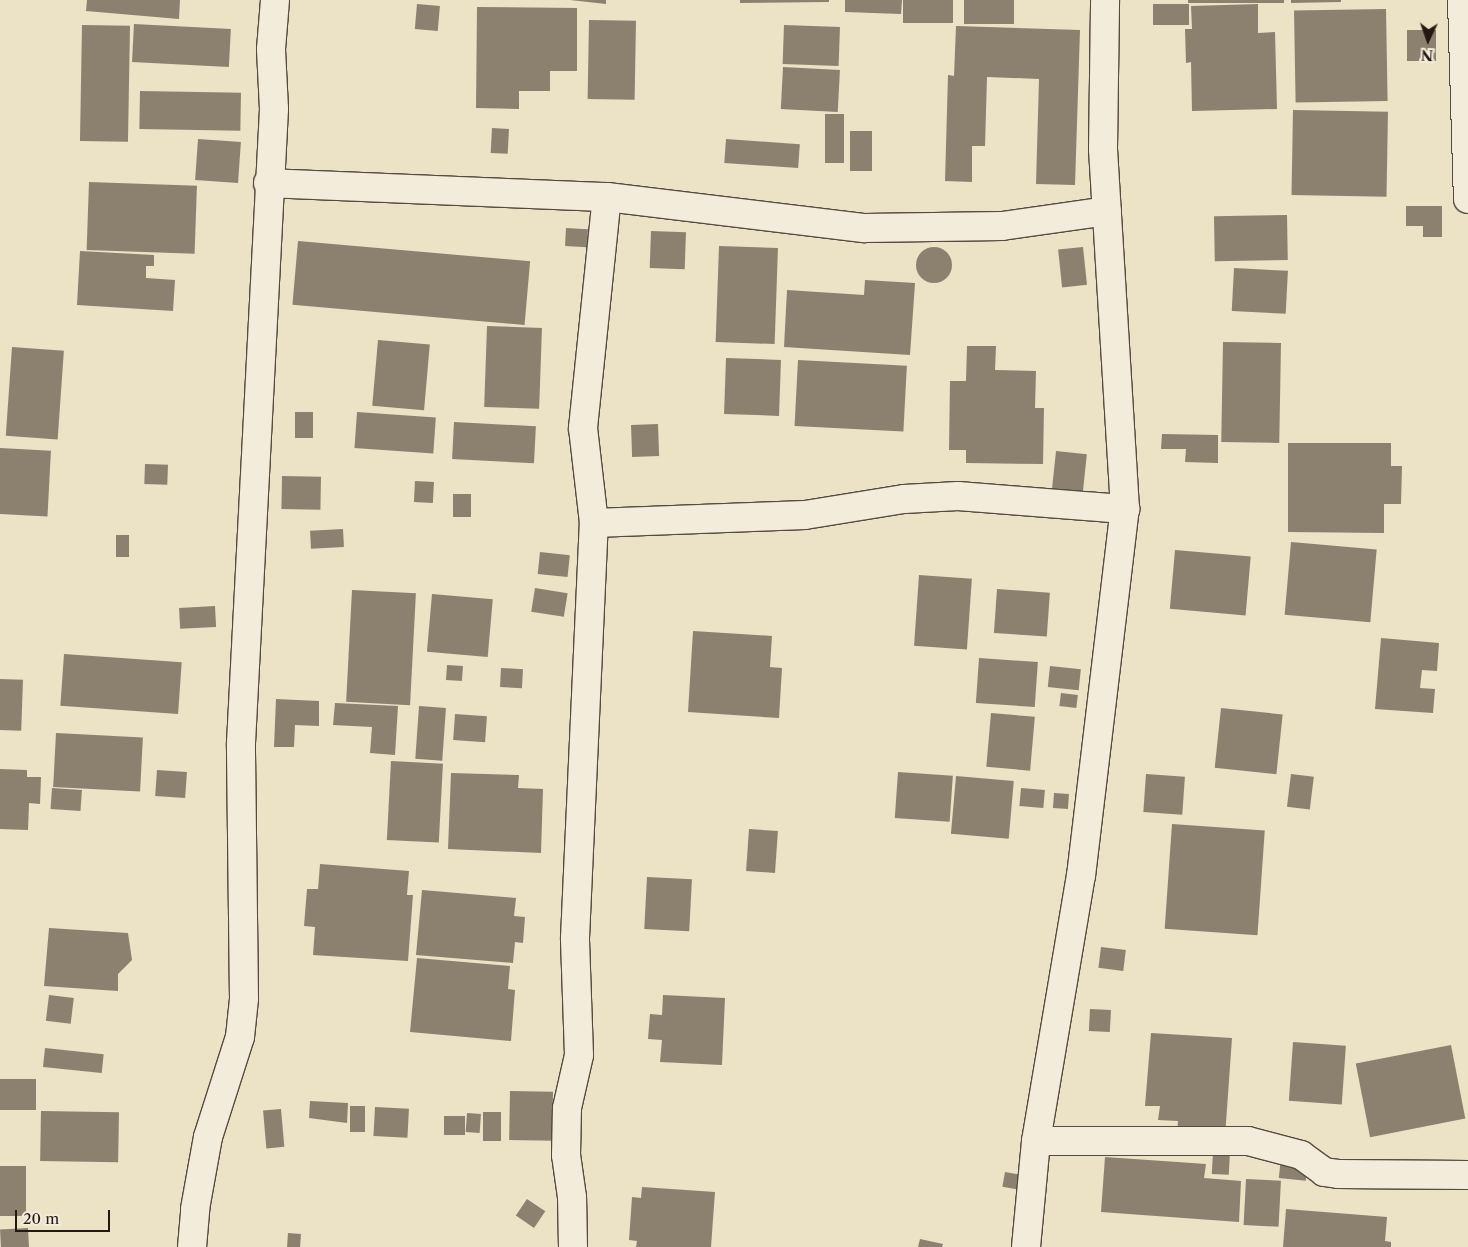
<!DOCTYPE html>
<html>
<head>
<meta charset="utf-8">
<style>
	body { margin:0 }
	#map { position:relative; width:1468px; height:1247px; overflow:hidden; background:#ece2c6; font-family:"Libre Caslon Text",serif }
	div>[style] { position:absolute }
	.building>* { inset:0; background:#8c816f; transform-origin:0 0 }
	.round { border-radius:50% }
	.roads { filter:drop-shadow(1px 0 #574a3e) drop-shadow(-1px 0 #574a3e) drop-shadow(0 1px #574a3e) drop-shadow(0 -1px #574a3e) }
	.minor>* { height:28px; margin:-14px; padding:0 14px; transform-origin:14px; border-radius:14px; background:#f3ecda }
	span { translate:-50% -50%; white-space:nowrap; text-align:center; line-height:1.15; -webkit-text-stroke:4px #f3ecda; paint-order:stroke }
	.north { position:absolute; left:1403px; top:15px; width:50px; height:50px; -webkit-text-stroke:4px #f3ecda; paint-order:stroke; rotate:183deg; font-size:14px; font-weight:700; line-height:20px; text-align:center; color:#251811 }
	.north::after { content:''; display:block; margin:auto; width:18px; height:22px; background:#251811; clip-path:polygon(50% 0,100% 100%,50% 72%,0 100%) }
	.scale { position:absolute; left:15px; top:1210px; width:95px; height:22px; box-sizing:border-box; border:2px solid #251811; border-top:0; padding-left:6px; font-size:15px; line-height:18px; white-space:nowrap; color:#251811; -webkit-text-stroke:4px #f3ecda; paint-order:stroke }
</style>
</head>
<body>
<div id="map">
	<div class="building">
		<i style="clip-path:polygon(87px 0,180px 0,179px 19px,86px 11px)"></i>
		<i style="clip-path:polygon(570px 0,606px 0,606px 4px)"></i>
		<i style="clip-path:polygon(740px 0,829px 0,829px 2px,740px 3px)"></i>
		<i style="clip-path:polygon(845px 0,902px 0,901px 14px,845px 12px)"></i>
		<i style="left:903px;top:0;width:50px;height:23px"></i>
		<i style="left:964px;top:0;width:50px;height:24px"></i>
		<i style="left:1188px;top:0;width:96px;height:3px"></i>
		<i style="clip-path:polygon(1291px 0,1341px 0,1341px 2px,1291px 3px)"></i>
		<i style="left:417px;top:4px;width:23px;height:25px;rotate:5deg"></i>
		<i style="left:1189px;top:4px;width:21px;height:36px;rotate:90deg"></i>
		<i style="clip-path:polygon(1258px 4px,1258px 33px,1275px 32px,1277px 109px,1192px 111px,1191px 62px,1186px 63px,1185px 29px,1192px 29px,1191px 6px)"></i>
		<i style="clip-path:polygon(477px 7px,577px 8px,577px 71px,550px 71px,550px 91px,519px 91px,519px 109px,476px 108px)"></i>
		<i style="left:1386px;top:9px;width:92px;height:92px;rotate:89deg"></i>
		<i style="left:589px;top:20px;width:47px;height:79px;rotate:1deg"></i>
		<i style="left:134px;top:24px;width:97px;height:38px;rotate:3deg"></i>
		<i style="left:82px;top:25px;width:48px;height:116px;rotate:1deg"></i>
		<i style="left:784px;top:25px;width:56px;height:39px;rotate:2deg"></i>
		<i style="clip-path:polygon(956px 26px,1080px 30px,1075px 185px,1036px 184px,1039px 79px,987px 77px,985px 146px,972px 146px,972px 182px,945px 181px,948px 75px,954px 76px)"></i>
		<i style="left:1407px;top:30px;width:29px;height:31px"></i>
		<i style="left:783px;top:67px;width:57px;height:42px;rotate:3deg"></i>
		<i style="left:140px;top:91px;width:101px;height:38px;rotate:1deg"></i>
		<i style="left:1293px;top:110px;width:95px;height:85px;rotate:1deg"></i>
		<i style="left:825px;top:114px;width:19px;height:49px"></i>
		<i style="left:492px;top:128px;width:17px;height:25px;rotate:3deg"></i>
		<i style="left:850px;top:131px;width:22px;height:40px"></i>
		<i style="left:198px;top:139px;width:43px;height:41px;rotate:4deg"></i>
		<i style="left:726px;top:139px;width:74px;height:24px;rotate:4deg"></i>
		<i style="left:89px;top:182px;width:108px;height:68px;rotate:2deg"></i>
		<i style="clip-path:polygon(1406px 206px,1442px 206px,1442px 237px,1423px 237px,1423px 226px,1406px 226px)"></i>
		<i style="left:1287px;top:215px;width:45px;height:73px;rotate:89deg"></i>
		<i style="left:566px;top:228px;width:22px;height:18px;rotate:3deg"></i>
		<i style="left:651px;top:231px;width:35px;height:37px;rotate:2deg"></i>
		<i style="left:298px;top:241px;width:233px;height:64px;rotate:5deg"></i>
		<i style="left:719px;top:246px;width:59px;height:96px;rotate:2deg"></i>
		<i style="left:1083px;top:247px;width:38px;height:25px;rotate:84deg"></i>
		<i class="round" style="left:916px;top:247px;width:36px;height:36px"></i>
		<i style="clip-path:polygon(80px 251px,154px 255px,154px 266px,146px 266px,146px 278px,175px 280px,173px 311px,77px 305px)"></i>
		<i style="left:1234px;top:268px;width:54px;height:43px;rotate:3deg"></i>
		<i style="clip-path:polygon(865px 280px,915px 283px,910px 355px,784px 347px,787px 290px,864px 295px)"></i>
		<i style="left:487px;top:326px;width:55px;height:81px;rotate:2deg"></i>
		<i style="left:378px;top:340px;width:52px;height:66px;rotate:5deg"></i>
		<i style="left:1223px;top:342px;width:58px;height:100px;rotate:1deg"></i>
		<i style="clip-path:polygon(967px 346px,996px 346px,995px 370px,1036px 371px,1035px 408px,1044px 408px,1043px 464px,966px 463px,966px 450px,949px 450px,950px 381px,966px 381px)"></i>
		<i style="left:12px;top:347px;width:52px;height:89px;rotate:4deg"></i>
		<i style="left:726px;top:358px;width:55px;height:56px;rotate:2deg"></i>
		<i style="left:798px;top:360px;width:109px;height:66px;rotate:3deg"></i>
		<i style="left:295px;top:412px;width:18px;height:26px"></i>
		<i style="left:357px;top:412px;width:79px;height:36px;rotate:4deg"></i>
		<i style="left:454px;top:422px;width:82px;height:37px;rotate:3deg"></i>
		<i style="left:658px;top:424px;width:32px;height:27px;rotate:88deg"></i>
		<i style="clip-path:polygon(1162px 434px,1218px 435px,1218px 463px,1185px 462px,1186px 449px,1161px 449px)"></i>
		<i style="clip-path:polygon(1288px 443px,1391px 443px,1391px 466px,1402px 466px,1401px 504px,1384px 504px,1384px 533px,1288px 532px)"></i>
		<i style="left:0;top:448px;width:51px;height:66px;rotate:3deg"></i>
		<i style="left:1056px;top:451px;width:31px;height:39px;rotate:6deg"></i>
		<i style="left:145px;top:464px;width:23px;height:20px;rotate:2deg"></i>
		<i style="left:282px;top:476px;width:39px;height:33px;rotate:1deg"></i>
		<i style="left:415px;top:481px;width:19px;height:21px;rotate:3deg"></i>
		<i style="left:453px;top:494px;width:18px;height:23px"></i>
		<i style="left:343px;top:529px;width:18px;height:33px;rotate:87deg"></i>
		<i style="left:129px;top:535px;width:22px;height:13px;rotate:90deg"></i>
		<i style="left:1291px;top:542px;width:86px;height:73px;rotate:5deg"></i>
		<i style="left:1175px;top:550px;width:76px;height:59px;rotate:5deg"></i>
		<i style="left:540px;top:552px;width:30px;height:22px;rotate:6deg"></i>
		<i style="left:919px;top:575px;width:53px;height:71px;rotate:4deg"></i>
		<i style="left:535px;top:588px;width:33px;height:24px;rotate:9deg"></i>
		<i style="left:997px;top:589px;width:53px;height:44px;rotate:4deg"></i>
		<i style="left:352px;top:590px;width:64px;height:112px;rotate:3deg"></i>
		<i style="left:432px;top:594px;width:61px;height:58px;rotate:5deg"></i>
		<i style="left:215px;top:606px;width:21px;height:36px;rotate:87deg"></i>
		<i style="clip-path:polygon(693px 631px,772px 636px,770px 667px,782px 668px,779px 718px,688px 712px)"></i>
		<i style="clip-path:polygon(1381px 638px,1439px 643px,1437px 671px,1422px 670px,1420px 688px,1435px 689px,1433px 713px,1375px 709px)"></i>
		<i style="left:64px;top:654px;width:118px;height:52px;rotate:4deg"></i>
		<i style="left:979px;top:658px;width:59px;height:45px;rotate:4deg"></i>
		<i style="left:447px;top:665px;width:16px;height:15px;rotate:4deg"></i>
		<i style="left:1050px;top:666px;width:31px;height:21px;rotate:6deg"></i>
		<i style="left:501px;top:668px;width:22px;height:19px;rotate:3deg"></i>
		<i style="left:0;top:679px;width:23px;height:51px;rotate:2deg"></i>
		<i style="left:1061px;top:693px;width:17px;height:13px;rotate:7deg"></i>
		<i style="clip-path:polygon(276px 699px,319px 701px,319px 726px,295px 725px,294px 747px,274px 747px)"></i>
		<i style="clip-path:polygon(335px 703px,398px 706px,395px 755px,370px 753px,372px 727px,333px 725px)"></i>
		<i style="left:419px;top:706px;width:27px;height:53px;rotate:4deg"></i>
		<i style="left:1221px;top:708px;width:62px;height:60px;rotate:6deg"></i>
		<i style="left:991px;top:713px;width:44px;height:54px;rotate:5deg"></i>
		<i style="left:455px;top:714px;width:32px;height:26px;rotate:4deg"></i>
		<i style="left:56px;top:733px;width:87px;height:54px;rotate:3deg"></i>
		<i style="left:391px;top:761px;width:52px;height:79px;rotate:3deg"></i>
		<i style="clip-path:polygon(0 769px,27px 770px,27px 777px,41px 777px,40px 804px,29px 803px,28px 830px,0 829px)"></i>
		<i style="left:157px;top:770px;width:30px;height:26px;rotate:4deg"></i>
		<i style="left:898px;top:772px;width:55px;height:46px;rotate:4deg"></i>
		<i style="clip-path:polygon(451px 773px,519px 775px,518px 788px,543px 789px,541px 853px,448px 849px)"></i>
		<i style="left:1146px;top:774px;width:39px;height:38px;rotate:4deg"></i>
		<i style="left:1291px;top:774px;width:23px;height:33px;rotate:7deg"></i>
		<i style="left:956px;top:776px;width:58px;height:58px;rotate:5deg"></i>
		<i style="left:52px;top:788px;width:30px;height:21px;rotate:4deg"></i>
		<i style="left:1021px;top:788px;width:24px;height:18px;rotate:5deg"></i>
		<i style="left:1054px;top:793px;width:15px;height:15px;rotate:4deg"></i>
		<i style="left:1172px;top:824px;width:93px;height:105px;rotate:4deg"></i>
		<i style="left:749px;top:829px;width:29px;height:42px;rotate:4deg"></i>
		<i style="clip-path:polygon(320px 864px,409px 871px,407px 895px,413px 895px,408px 961px,313px 955px,315px 927px,304px 926px,307px 889px,318px 889px)"></i>
		<i style="left:647px;top:877px;width:45px;height:52px;rotate:3deg"></i>
		<i style="clip-path:polygon(422px 890px,516px 898px,514px 916px,525px 917px,523px 943px,515px 942px,513px 963px,416px 955px)"></i>
		<i style="clip-path:polygon(49px 928px,128px 933px,132px 960px,118px 974px,118px 991px,44px 986px)"></i>
		<i style="left:1101px;top:947px;width:25px;height:21px;rotate:7deg"></i>
		<i style="clip-path:polygon(417px 958px,510px 966px,508px 989px,515px 990px,511px 1041px,410px 1032px)"></i>
		<i style="left:49px;top:995px;width:25px;height:26px;rotate:7deg"></i>
		<i style="clip-path:polygon(663px 995px,725px 998px,722px 1065px,660px 1062px,662px 1040px,648px 1039px,650px 1014px,662px 1015px)"></i>
		<i style="left:1090px;top:1009px;width:21px;height:22px;rotate:3deg"></i>
		<i style="clip-path:polygon(1151px 1033px,1232px 1038px,1225px 1137px,1177px 1134px,1178px 1121px,1158px 1120px,1160px 1106px,1145px 1106px)"></i>
		<i style="left:1293px;top:1042px;width:53px;height:59px;rotate:4deg"></i>
		<i style="left:1451px;top:1045px;width:75px;height:97px;rotate:79deg"></i>
		<i style="left:45px;top:1048px;width:59px;height:19px;rotate:6deg"></i>
		<i style="left:0;top:1079px;width:36px;height:31px"></i>
		<i style="left:510px;top:1091px;width:43px;height:49px;rotate:1deg"></i>
		<i style="clip-path:polygon(310px 1101px,348px 1103px,347px 1123px,309px 1118px)"></i>
		<i style="left:350px;top:1106px;width:15px;height:26px"></i>
		<i style="left:375px;top:1107px;width:34px;height:29px;rotate:3deg"></i>
		<i style="left:281px;top:1109px;width:38px;height:18px;rotate:85deg"></i>
		<i style="left:41px;top:1111px;width:78px;height:50px;rotate:1deg"></i>
		<i style="left:483px;top:1112px;width:18px;height:29px"></i>
		<i style="left:467px;top:1113px;width:14px;height:19px;rotate:4deg"></i>
		<i style="left:444px;top:1116px;width:21px;height:19px"></i>
		<i style="left:1213px;top:1151px;width:17px;height:23px;rotate:3deg"></i>
		<i style="clip-path:polygon(1105px 1157px,1206px 1164px,1204px 1178px,1241px 1181px,1239px 1222px,1101px 1212px)"></i>
		<i style="left:1281px;top:1157px;width:27px;height:21px;rotate:6deg"></i>
		<i style="left:0;top:1166px;width:26px;height:50px"></i>
		<i style="left:1005px;top:1172px;width:17px;height:15px;rotate:10deg"></i>
		<i style="left:1246px;top:1179px;width:35px;height:46px;rotate:3deg"></i>
		<i style="clip-path:polygon(642px 1187px,715px 1192px,711px 1247px,636px 1247px,637px 1241px,629px 1240px,632px 1197px,641px 1198px)"></i>
		<i style="left:527px;top:1199px;width:22px;height:20px;rotate:34deg"></i>
		<i style="clip-path:polygon(1286px 1209px,1387px 1217px,1385px 1241px,1391px 1242px,1391px 1247px,1283px 1247px)"></i>
		<i style="left:28px;top:1228px;width:19px;height:28px;rotate:87deg"></i>
		<i style="left:288px;top:1233px;width:13px;height:14px;rotate:4deg"></i>
		<i style="clip-path:polygon(920px 1239px,943px 1244px,942px 1247px,918px 1247px)"></i>
	</div>
	<div class="roads">
		<div class="minor">
			<i style="left:1462px;top:0;width:199px;rotate:88.3deg"></i>
			<i style="left:268px;top:183px;width:339px;rotate:2.4deg"></i>
			<i style="left:607px;top:197px;width:260px;rotate:6.9deg"></i>
			<i style="left:865px;top:228px;width:137px;rotate:-0.8deg"></i>
			<i style="left:1002px;top:226px;width:106px;rotate:-8.1deg"></i>
			<i style="left:594px;top:523px;width:211px;rotate:-2.2deg"></i>
			<i style="left:805px;top:515px;width:100px;rotate:-9.2deg"></i>
			<i style="left:904px;top:499px;width:54px;rotate:-3.2deg"></i>
			<i style="left:958px;top:496px;width:168px;rotate:4.5deg"></i>
			<i style="left:1036px;top:1141px;width:212px"></i>
			<i style="left:1248px;top:1141px;width:55px;rotate:14.8deg"></i>
			<i style="left:1301px;top:1155px;width:29px;rotate:36deg"></i>
			<i style="left:1324px;top:1172px;width:14px;rotate:8deg"></i>
			<i style="left:1338px;top:1174px;width:130px;rotate:0.4deg"></i>
			<i style="left:192px;top:1247px;width:38px;rotate:-85deg"></i>
			<i style="left:195px;top:1209px;width:73px;rotate:-79.8deg"></i>
			<i style="left:208px;top:1137px;width:105px;rotate:-72.3deg"></i>
			<i style="left:240px;top:1037px;width:39px;rotate:-84deg"></i>
			<i style="left:244px;top:998px;width:255px;rotate:-90.7deg"></i>
			<i style="left:241px;top:743px;width:635px;rotate:-87.02deg"></i>
			<i style="left:274px;top:109px;width:60px;rotate:-92.9deg"></i>
			<i style="left:271px;top:49px;width:49px;rotate:-85.3deg"></i>
			<i style="left:573px;top:1247px;width:50px;rotate:-91.1deg"></i>
			<i style="left:572px;top:1197px;width:42px;rotate:-98.1deg"></i>
			<i style="left:566px;top:1155px;width:47px;rotate:-88.8deg"></i>
			<i style="left:567px;top:1108px;width:54px;rotate:-77.2deg"></i>
			<i style="left:579px;top:1055px;width:117px;rotate:-92deg"></i>
			<i style="left:575px;top:938px;width:415px;rotate:-87.4deg"></i>
			<i style="left:594px;top:523px;width:96px;rotate:-96.6deg"></i>
			<i style="left:583px;top:428px;width:232px;rotate:-84.1deg"></i>
			<i style="left:1026px;top:1247px;width:106px;rotate:-84.6deg"></i>
			<i style="left:1036px;top:1141px;width:269px;rotate:-80.4deg"></i>
			<i style="left:1081px;top:876px;width:370px;rotate:-83.2deg"></i>
			<i style="left:1125px;top:509px;width:361px;rotate:-93.5deg"></i>
			<i style="left:1103px;top:149px;width:149px;rotate:-89.2deg"></i>
		</div>
	</div>
	<div class="north">N</div>
	<div class="scale">20 m</div>
</div>
</body>
</html>
